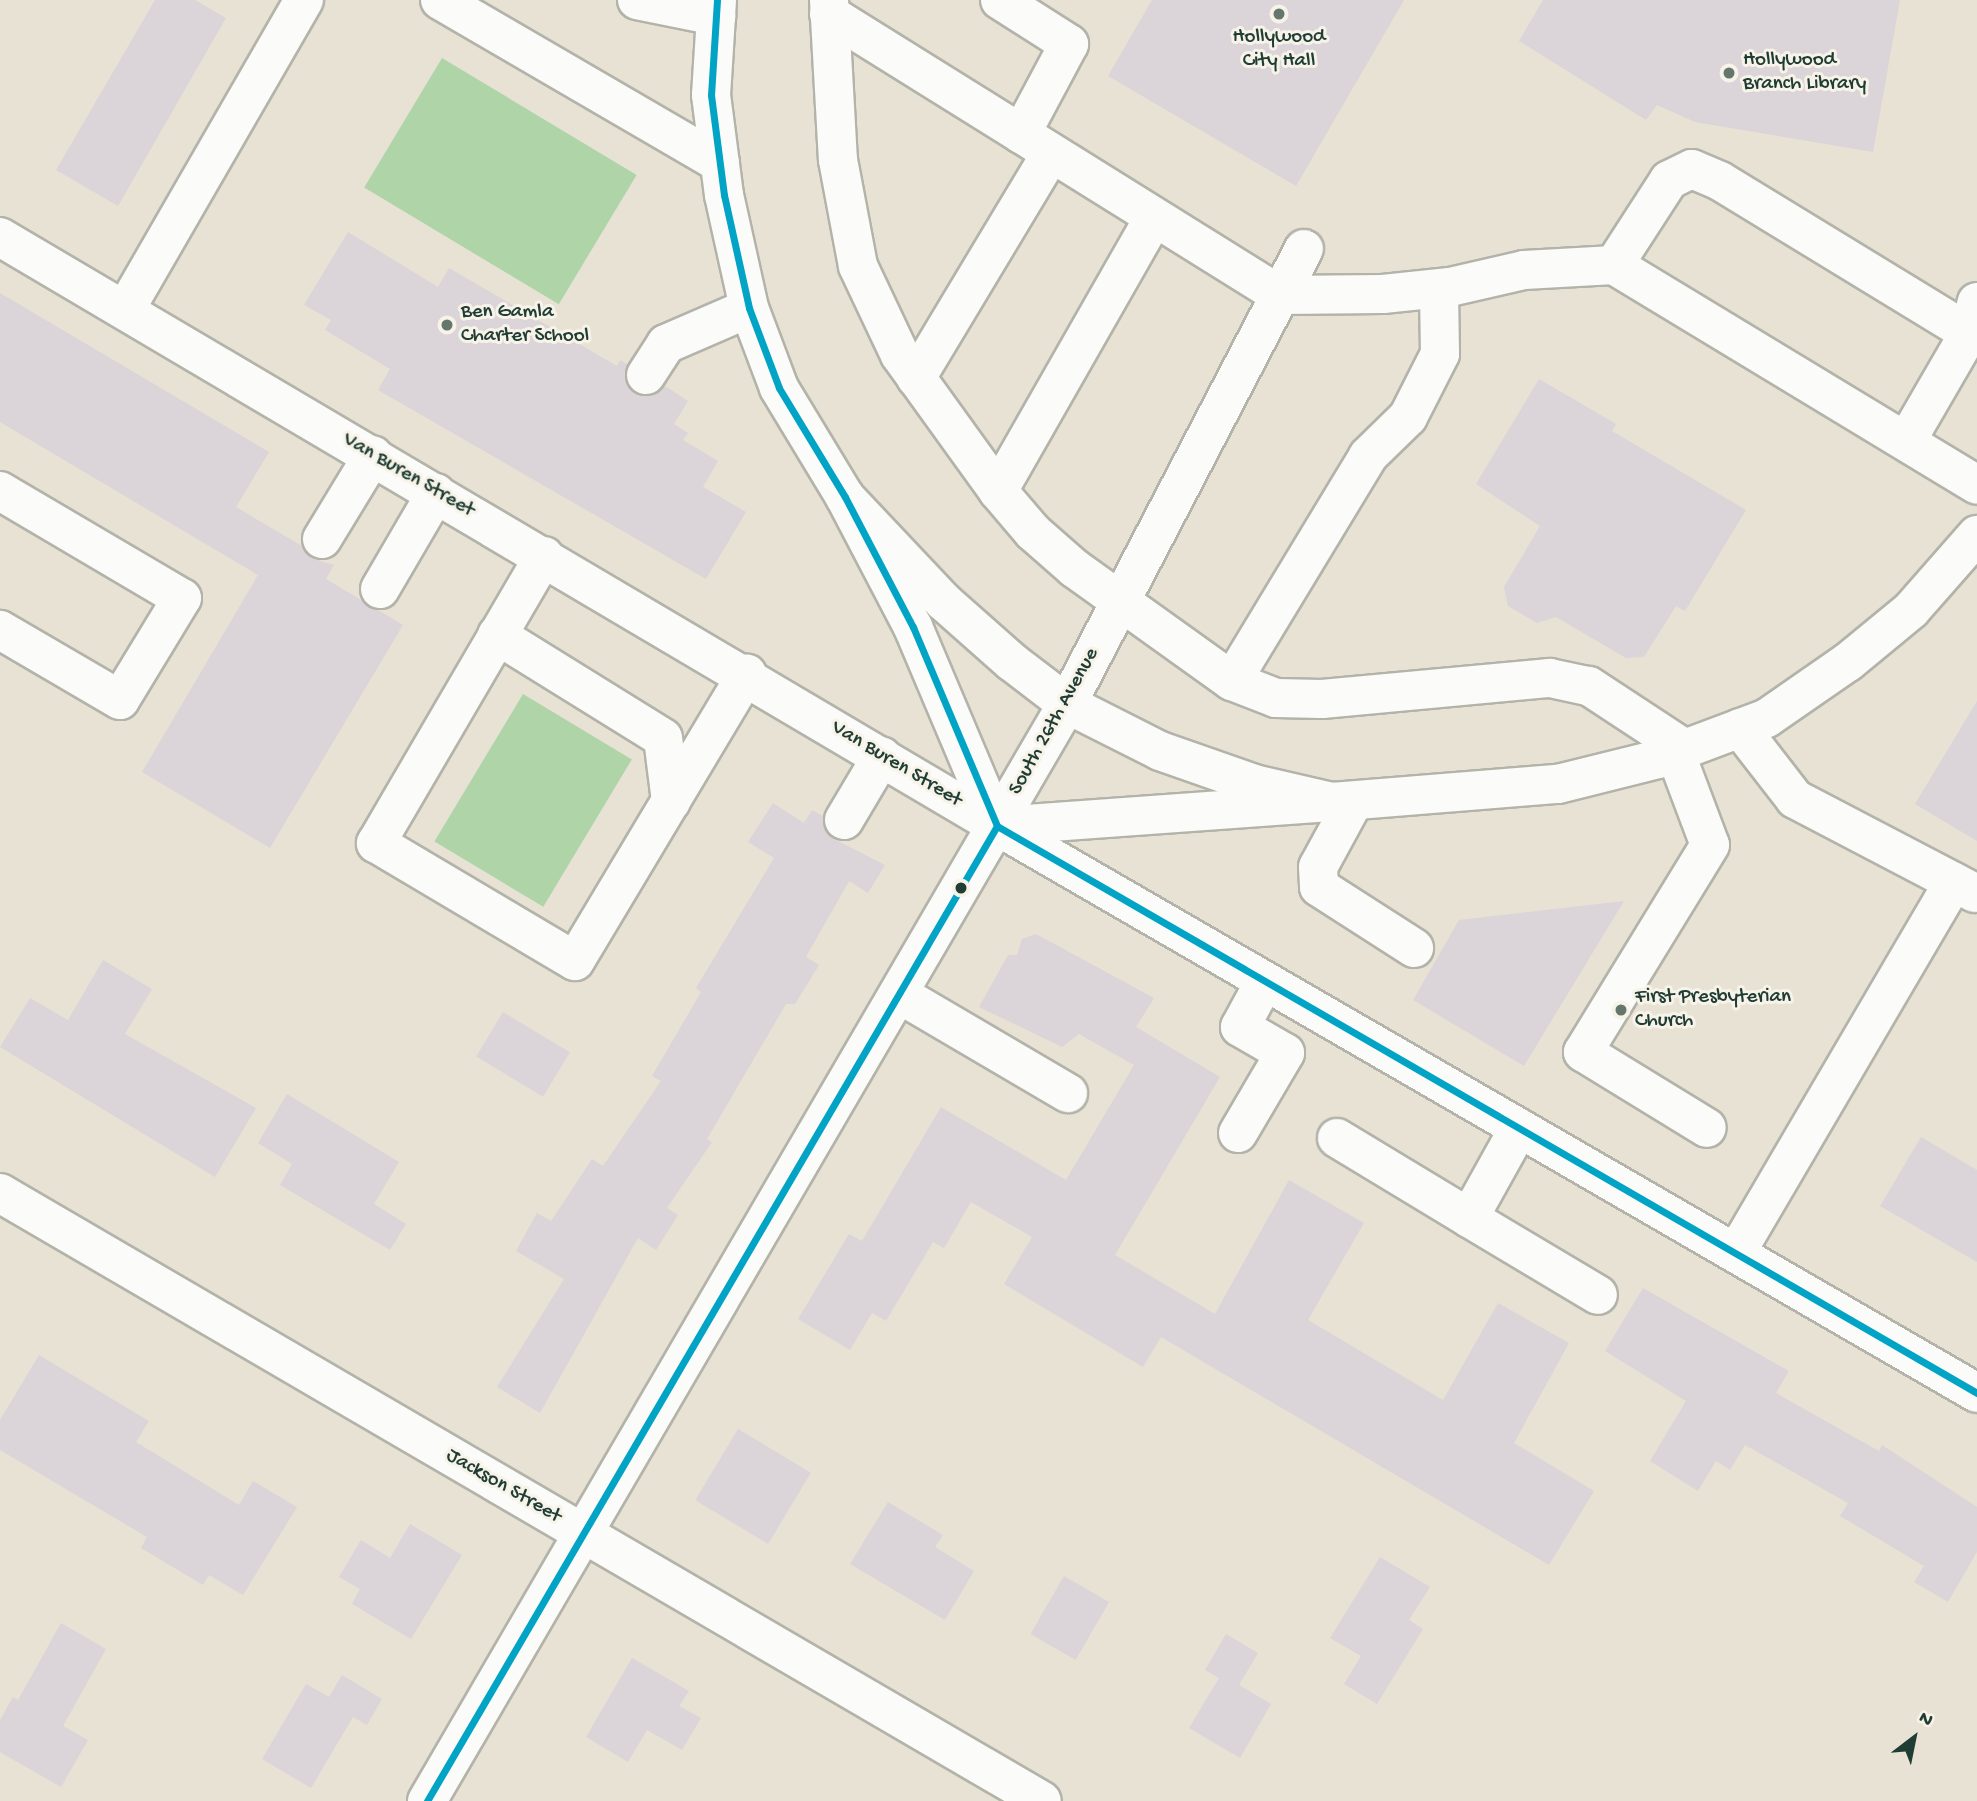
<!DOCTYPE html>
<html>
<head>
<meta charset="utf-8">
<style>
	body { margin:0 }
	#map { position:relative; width:1977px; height:1801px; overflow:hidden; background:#e7e2d4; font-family:"Gochi Hand",sans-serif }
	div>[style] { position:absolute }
	.green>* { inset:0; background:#aed4a8; transform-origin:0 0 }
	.building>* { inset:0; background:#dbd4d8; transform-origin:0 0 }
	.roads { filter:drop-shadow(2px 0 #b3b3a9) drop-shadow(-2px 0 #b3b3a9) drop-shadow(0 2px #b3b3a9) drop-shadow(0 -2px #b3b3a9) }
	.minor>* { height:38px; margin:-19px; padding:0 19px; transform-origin:19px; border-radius:19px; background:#fbfbf9 }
	.major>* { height:38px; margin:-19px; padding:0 19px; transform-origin:19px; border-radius:19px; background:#fbfbf9 }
	.highway>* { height:38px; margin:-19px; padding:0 19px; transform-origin:19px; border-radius:19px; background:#fbfbf9 }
	.bus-1>* { height:7px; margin:-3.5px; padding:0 3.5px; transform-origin:3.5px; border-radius:3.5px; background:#02a4c6 }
	.dots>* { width:19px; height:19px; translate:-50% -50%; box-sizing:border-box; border:4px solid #f7f3e8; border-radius:50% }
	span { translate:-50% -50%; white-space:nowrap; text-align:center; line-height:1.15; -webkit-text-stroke:6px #f7f3e8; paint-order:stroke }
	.poi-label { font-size:21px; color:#1f3d34 }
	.left { translate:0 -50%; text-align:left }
	.street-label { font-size:21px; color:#1f3d34 }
	.north { position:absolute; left:1879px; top:1703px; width:70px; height:70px; -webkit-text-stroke:5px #f7f3e8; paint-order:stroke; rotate:32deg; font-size:19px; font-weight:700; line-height:28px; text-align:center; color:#1f3d34 }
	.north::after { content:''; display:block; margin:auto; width:24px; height:32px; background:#1f3d34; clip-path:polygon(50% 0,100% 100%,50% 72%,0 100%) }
</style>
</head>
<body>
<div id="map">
	<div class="green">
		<i style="left:442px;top:58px;width:227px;height:151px;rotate:31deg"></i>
		<i style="left:523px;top:694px;width:127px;height:172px;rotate:31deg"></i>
	</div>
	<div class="building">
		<i style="clip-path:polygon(155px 0,195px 0,226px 18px,118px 206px,56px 170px)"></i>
		<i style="clip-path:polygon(1152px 0,1404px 0,1296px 186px,1108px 76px)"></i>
		<i style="clip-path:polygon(1543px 0,1900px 0,1873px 152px,1695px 122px,1657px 105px,1646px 120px,1519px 41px)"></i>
		<i style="clip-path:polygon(348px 232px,438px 287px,449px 268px,617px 366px,620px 360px,627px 364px,626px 384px,635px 394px,655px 395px,665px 386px,688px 401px,674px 424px,688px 433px,683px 440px,718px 461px,703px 487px,746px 512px,706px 579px,378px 390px,390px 369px,325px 330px,331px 320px,304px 305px)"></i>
		<i style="clip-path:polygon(0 293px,269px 452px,236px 507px,302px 546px,311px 558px,334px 565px,326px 579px,403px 625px,270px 848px,142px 772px,258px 575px,0 422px)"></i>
		<i style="clip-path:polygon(1539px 379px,1616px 424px,1612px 431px,1746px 510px,1685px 611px,1676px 606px,1644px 657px,1626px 658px,1556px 617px,1537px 623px,1508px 606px,1504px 587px,1540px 526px,1476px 484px)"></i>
		<i style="clip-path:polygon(1977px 701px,1977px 841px,1915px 804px)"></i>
		<i style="clip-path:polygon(773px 803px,804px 823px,812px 810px,823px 816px,825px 830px,832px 838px,885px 865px,868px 893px,849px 881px,806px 957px,819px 965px,795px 1004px,786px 1004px,707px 1139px,712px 1142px,667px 1208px,678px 1215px,656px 1250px,638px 1238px,540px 1413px,497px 1387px,564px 1279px,516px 1251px,537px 1213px,551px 1221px,592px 1159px,603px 1166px,661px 1081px,652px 1076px,701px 992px,696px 988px,774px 858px,748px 842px)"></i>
		<i style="clip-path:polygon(1624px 901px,1524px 1066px,1413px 1000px,1459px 920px)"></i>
		<i style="clip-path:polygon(1036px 934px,1154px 998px,1136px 1027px,1220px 1077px,1115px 1255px,1215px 1314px,1289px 1180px,1364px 1223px,1308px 1320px,1443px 1400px,1498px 1303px,1569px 1343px,1514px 1443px,1594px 1491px,1549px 1565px,1161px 1337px,1143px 1367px,1004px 1284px,1032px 1237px,971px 1202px,944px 1248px,933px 1242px,886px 1321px,872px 1313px,850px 1350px,798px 1319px,849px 1234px,862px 1241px,941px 1107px,1066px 1180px,1134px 1065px,1079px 1034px,1062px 1047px,979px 1007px,1008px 955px,1017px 955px,1022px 939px)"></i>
		<i style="clip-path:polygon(103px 960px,152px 989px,125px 1034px,256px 1108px,215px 1177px,0 1047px,30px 998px,68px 1020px)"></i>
		<i style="left:503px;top:1012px;width:78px;height:52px;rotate:31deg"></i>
		<i style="clip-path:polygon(287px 1094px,399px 1162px,374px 1204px,406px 1224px,390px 1250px,280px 1185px,292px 1164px,258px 1143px)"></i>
		<i style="clip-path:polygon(1921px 1137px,1977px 1170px,1977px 1262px,1880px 1206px)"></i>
		<i style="clip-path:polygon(1643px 1288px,1789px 1371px,1776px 1393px,1879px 1451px,1882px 1445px,1977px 1507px,1977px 1552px,1948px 1602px,1914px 1582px,1924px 1566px,1840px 1516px,1848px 1503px,1745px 1445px,1730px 1470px,1716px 1461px,1698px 1491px,1650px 1461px,1686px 1401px,1605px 1351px)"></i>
		<i style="clip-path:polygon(39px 1355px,149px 1421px,136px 1442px,239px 1505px,253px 1481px,297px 1507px,243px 1595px,209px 1575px,203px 1585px,141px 1548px,147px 1537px,0 1450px,0 1420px)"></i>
		<i style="left:738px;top:1429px;width:85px;height:83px;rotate:31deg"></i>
		<i style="clip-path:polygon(888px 1502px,943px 1535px,935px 1547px,974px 1571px,945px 1620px,850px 1564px)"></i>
		<i style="clip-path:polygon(410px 1524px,462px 1555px,411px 1639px,352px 1604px,360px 1589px,339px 1577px,361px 1540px,390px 1558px)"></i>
		<i style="clip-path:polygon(1380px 1557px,1430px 1587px,1409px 1620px,1423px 1629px,1377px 1704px,1344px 1684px,1361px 1656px,1330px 1638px)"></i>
		<i style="left:1064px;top:1576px;width:52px;height:67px;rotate:30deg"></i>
		<i style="clip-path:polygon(61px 1623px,106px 1649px,63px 1726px,88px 1740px,61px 1787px,0 1752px,0 1720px,13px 1697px,18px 1700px)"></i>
		<i style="clip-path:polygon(1226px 1634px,1258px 1653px,1239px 1685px,1271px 1704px,1240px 1758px,1189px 1728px,1219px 1678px,1205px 1670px)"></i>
		<i style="clip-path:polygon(632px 1658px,689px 1691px,679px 1706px,701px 1718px,682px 1750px,647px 1730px,628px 1762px,586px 1737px)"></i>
		<i style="clip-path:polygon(342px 1675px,382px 1699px,367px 1725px,353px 1717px,311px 1788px,262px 1759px,306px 1684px,329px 1697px)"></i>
	</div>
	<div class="roads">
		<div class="minor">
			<i style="left:440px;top:0;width:324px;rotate:30.2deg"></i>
			<i style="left:637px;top:0;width:81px;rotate:11.4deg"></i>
			<i style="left:829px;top:0;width:160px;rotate:86.8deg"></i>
			<i style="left:838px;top:160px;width:108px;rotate:79.3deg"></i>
			<i style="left:858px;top:266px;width:98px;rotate:64.7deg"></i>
			<i style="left:900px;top:355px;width:168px;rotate:54.2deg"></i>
			<i style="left:998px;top:491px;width:54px;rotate:49.5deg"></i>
			<i style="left:1033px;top:532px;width:55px;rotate:41.3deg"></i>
			<i style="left:1074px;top:568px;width:194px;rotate:35.6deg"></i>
			<i style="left:1232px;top:681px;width:47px;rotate:21.1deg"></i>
			<i style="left:1276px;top:698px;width:46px;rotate:1.2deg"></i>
			<i style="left:1322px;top:699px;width:229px;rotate:-5.3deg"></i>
			<i style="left:1550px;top:678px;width:40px;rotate:12deg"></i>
			<i style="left:1589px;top:686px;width:115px;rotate:33.3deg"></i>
			<i style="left:1000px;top:0;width:82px;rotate:32.5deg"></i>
			<i style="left:1069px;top:44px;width:102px;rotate:118.1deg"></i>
			<i style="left:829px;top:14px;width:531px;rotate:31.93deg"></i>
			<i style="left:1280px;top:295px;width:103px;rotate:-0.6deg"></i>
			<i style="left:1383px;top:294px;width:67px;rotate:-6deg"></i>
			<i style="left:1450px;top:287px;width:76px;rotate:-12.9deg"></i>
			<i style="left:1524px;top:270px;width:90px;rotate:-3.2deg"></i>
			<i style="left:1614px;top:265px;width:424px;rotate:31.2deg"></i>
			<i style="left:0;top:237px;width:1158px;rotate:30.57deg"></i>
			<i style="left:1614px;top:265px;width:101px;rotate:-57.1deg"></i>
			<i style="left:1669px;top:180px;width:25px;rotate:-26deg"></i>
			<i style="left:1692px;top:169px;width:30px;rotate:23deg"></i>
			<i style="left:1720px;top:181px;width:292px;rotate:31.4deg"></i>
			<i style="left:1969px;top:333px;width:32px;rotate:-76deg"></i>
			<i style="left:125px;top:310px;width:358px;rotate:-60deg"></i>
			<i style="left:646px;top:375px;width:37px;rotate:-57deg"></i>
			<i style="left:666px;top:344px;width:90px;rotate:-23.4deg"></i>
			<i style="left:916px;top:378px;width:262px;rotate:-59deg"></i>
			<i style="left:1907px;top:440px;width:124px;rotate:-59.9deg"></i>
			<i style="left:1969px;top:333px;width:9px;rotate:32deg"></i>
			<i style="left:0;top:491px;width:211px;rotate:30.5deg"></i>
			<i style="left:182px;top:598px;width:119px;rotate:121.3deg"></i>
			<i style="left:120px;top:700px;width:139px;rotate:-149.7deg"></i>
			<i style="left:998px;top:491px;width:315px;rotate:-60.3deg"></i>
			<i style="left:322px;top:539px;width:98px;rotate:-58.7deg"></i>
			<i style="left:544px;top:556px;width:333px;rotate:120.3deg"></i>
			<i style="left:376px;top:843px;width:231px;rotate:30.7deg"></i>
			<i style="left:575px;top:961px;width:335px;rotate:-59.1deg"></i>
			<i style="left:380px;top:589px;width:111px;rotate:-59.7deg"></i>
			<i style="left:497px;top:635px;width:195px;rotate:31.8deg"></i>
			<i style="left:663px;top:738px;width:64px;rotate:82.8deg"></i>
			<i style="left:1232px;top:681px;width:263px;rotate:-58.8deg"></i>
			<i style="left:1368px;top:456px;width:56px;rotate:-44.3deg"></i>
			<i style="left:1408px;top:417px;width:71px;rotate:-63.1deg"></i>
			<i style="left:1440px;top:354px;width:65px;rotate:-90.9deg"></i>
			<i style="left:1740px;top:728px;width:90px;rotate:52.2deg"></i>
			<i style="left:1795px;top:799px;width:203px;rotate:27.6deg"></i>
			<i style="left:1675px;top:752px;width:99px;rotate:69.4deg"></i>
			<i style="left:1710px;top:845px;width:243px;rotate:121.5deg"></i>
			<i style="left:1583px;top:1052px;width:145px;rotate:31.5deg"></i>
			<i style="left:1354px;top:801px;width:75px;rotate:118.6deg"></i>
			<i style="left:1318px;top:867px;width:20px;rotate:87deg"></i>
			<i style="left:1319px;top:887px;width:113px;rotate:32.7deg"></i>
			<i style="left:844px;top:820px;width:74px;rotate:-59.3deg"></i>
			<i style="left:899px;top:994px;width:196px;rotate:30.4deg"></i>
			<i style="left:1519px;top:1128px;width:103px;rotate:119.1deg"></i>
			<i style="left:1469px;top:1218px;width:150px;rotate:30.8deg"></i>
			<i style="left:1238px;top:1133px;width:93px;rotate:-59.6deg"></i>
			<i style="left:1285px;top:1053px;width:52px;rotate:-150deg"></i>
			<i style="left:1240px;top:1027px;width:52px;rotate:-61.5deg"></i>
			<i style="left:1337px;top:1138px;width:154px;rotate:31.2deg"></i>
			<i style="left:0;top:1193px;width:1206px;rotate:30.26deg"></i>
			<i style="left:1736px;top:1253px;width:430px;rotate:-59.6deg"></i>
			<i style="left:427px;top:1801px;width:1270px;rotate:-59.74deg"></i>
			<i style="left:1067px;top:704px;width:513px;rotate:-62.49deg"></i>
		</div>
		<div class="major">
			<i style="left:717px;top:0;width:95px;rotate:93.6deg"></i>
			<i style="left:711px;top:95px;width:101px;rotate:82.6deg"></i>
			<i style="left:724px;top:195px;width:116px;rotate:77.5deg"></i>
			<i style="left:749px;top:308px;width:85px;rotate:69.4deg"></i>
			<i style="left:779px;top:388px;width:127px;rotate:58.8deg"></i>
			<i style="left:845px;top:497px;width:143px;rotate:46.7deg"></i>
			<i style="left:943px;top:601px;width:92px;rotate:41.5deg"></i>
			<i style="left:1012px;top:662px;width:69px;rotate:37.4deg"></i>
			<i style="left:1067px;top:704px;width:104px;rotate:26.8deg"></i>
			<i style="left:1160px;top:751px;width:100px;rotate:19.3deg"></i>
			<i style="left:1254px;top:784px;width:80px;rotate:13deg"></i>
			<i style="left:1332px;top:802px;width:227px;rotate:-4.6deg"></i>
			<i style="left:1558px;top:784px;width:103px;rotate:-14deg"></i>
			<i style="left:1658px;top:759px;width:116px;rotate:-20.6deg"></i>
			<i style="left:1767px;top:718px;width:98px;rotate:-34.7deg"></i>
			<i style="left:1848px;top:662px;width:82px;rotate:-39.5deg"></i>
			<i style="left:1911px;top:610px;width:100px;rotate:-48.7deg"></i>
			<i style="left:997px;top:826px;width:1132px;rotate:30.05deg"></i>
		</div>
		<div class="highway">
			<i style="left:845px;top:497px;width:147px;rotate:62.4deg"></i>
			<i style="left:913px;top:627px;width:216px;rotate:67.1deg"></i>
			<i style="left:997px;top:826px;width:336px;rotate:-4.1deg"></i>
		</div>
	</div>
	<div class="bus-1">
		<i style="left:717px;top:0;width:95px;rotate:93.6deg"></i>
		<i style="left:711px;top:95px;width:101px;rotate:82.6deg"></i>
		<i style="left:724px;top:195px;width:116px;rotate:77.5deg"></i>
		<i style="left:749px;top:308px;width:85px;rotate:69.4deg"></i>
		<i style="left:779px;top:388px;width:127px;rotate:58.8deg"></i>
		<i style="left:845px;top:497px;width:147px;rotate:62.4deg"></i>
		<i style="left:913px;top:627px;width:216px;rotate:67.1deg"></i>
		<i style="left:997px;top:826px;width:1132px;rotate:30.05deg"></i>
		<i style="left:427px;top:1801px;width:1129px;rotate:-59.69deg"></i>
	</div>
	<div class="dots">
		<i style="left:1279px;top:14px;background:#65776c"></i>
		<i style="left:1729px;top:73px;background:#65776c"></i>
		<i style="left:447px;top:325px;background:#65776c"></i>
		<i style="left:961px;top:888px;background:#1f3d34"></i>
		<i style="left:1621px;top:1010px;background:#65776c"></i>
	</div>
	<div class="poi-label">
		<span style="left:1279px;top:50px">Hollywood<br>City Hall</span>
		<span class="left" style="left:1743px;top:73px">Hollywood<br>Branch Library</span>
		<span class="left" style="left:461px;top:325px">Ben Gamla<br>Charter School</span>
		<span class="left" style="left:1635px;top:1010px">First Presbyterian<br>Church</span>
	</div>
	<div class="street-label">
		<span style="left:408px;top:476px;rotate:30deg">Van Buren Street</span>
		<span style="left:1055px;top:722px;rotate:-61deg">South 26th Avenue</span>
		<span style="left:896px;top:765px;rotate:31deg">Van Buren Street</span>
		<span style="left:503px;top:1487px;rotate:30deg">Jackson Street</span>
	</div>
	<div class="north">N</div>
</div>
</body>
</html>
